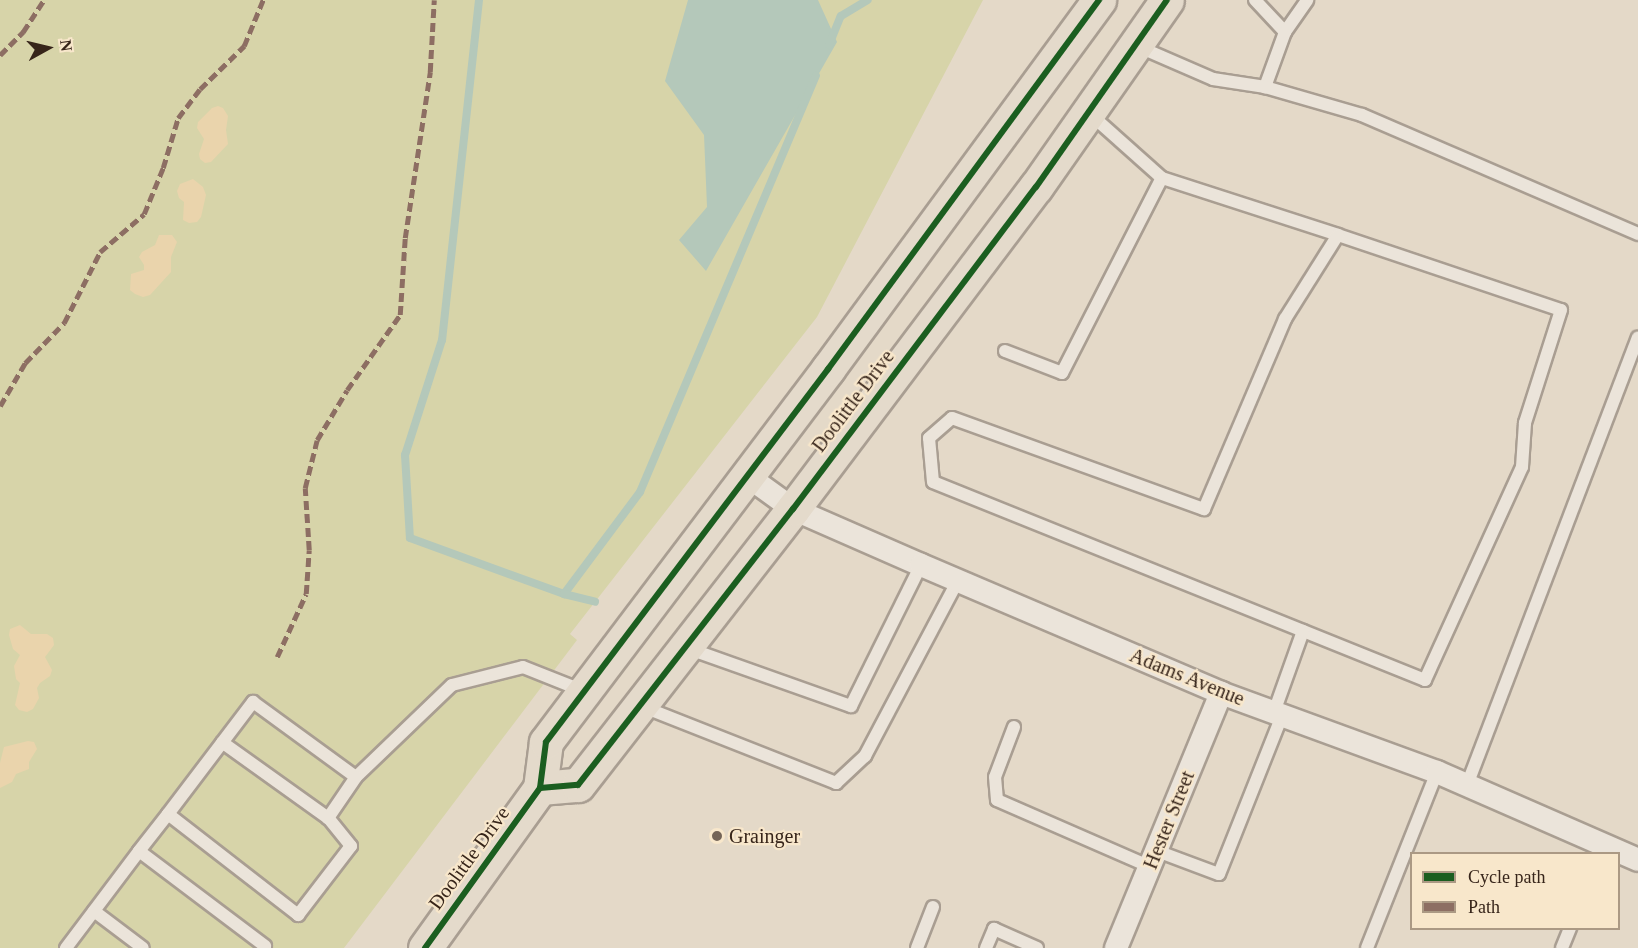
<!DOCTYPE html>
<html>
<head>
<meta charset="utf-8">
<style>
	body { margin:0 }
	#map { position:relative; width:1638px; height:948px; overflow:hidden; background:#e4d9c8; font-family:"Times New Roman",serif }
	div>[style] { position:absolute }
	.green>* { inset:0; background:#d7d4a9 }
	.sand>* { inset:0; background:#ead4ac }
	.water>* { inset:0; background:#b4c8ba }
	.stream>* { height:8px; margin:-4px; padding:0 4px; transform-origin:4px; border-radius:4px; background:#b4c8ba }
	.roads { filter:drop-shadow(2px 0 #a99e92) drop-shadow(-2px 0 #a99e92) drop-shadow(0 2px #a99e92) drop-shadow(0 -2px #a99e92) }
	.lane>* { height:12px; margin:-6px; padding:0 6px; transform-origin:6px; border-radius:6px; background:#ebe4da }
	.street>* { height:22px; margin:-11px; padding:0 11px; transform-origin:11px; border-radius:11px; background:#ebe4da }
	.primary>* { height:33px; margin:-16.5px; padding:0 16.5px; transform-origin:16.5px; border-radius:16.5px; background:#e4dacb }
	.quiet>* { height:4.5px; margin-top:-2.25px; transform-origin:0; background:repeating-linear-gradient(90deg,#8d6e63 0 9px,transparent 0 13.5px) }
	.cycleway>* { height:6px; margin:-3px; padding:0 3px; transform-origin:3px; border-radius:3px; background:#1b5e20 }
	.dots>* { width:16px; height:16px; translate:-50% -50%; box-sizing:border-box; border:3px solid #f8e7cb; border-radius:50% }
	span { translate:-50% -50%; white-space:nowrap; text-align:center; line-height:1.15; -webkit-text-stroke:4.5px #f8e7cb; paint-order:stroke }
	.street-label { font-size:20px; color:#37251a }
	.poi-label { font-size:20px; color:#37251a }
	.left { translate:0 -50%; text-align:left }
	.legend { position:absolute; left:1410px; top:852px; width:210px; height:78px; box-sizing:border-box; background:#f8e7cb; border:2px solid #ab9984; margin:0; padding:8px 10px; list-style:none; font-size:18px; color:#37251a }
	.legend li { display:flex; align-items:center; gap:12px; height:30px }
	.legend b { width:30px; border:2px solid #ab9984 }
	.north { position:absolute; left:18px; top:18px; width:60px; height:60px; -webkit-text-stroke:4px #f8e7cb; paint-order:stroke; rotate:82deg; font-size:16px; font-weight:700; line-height:24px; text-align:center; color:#37251a }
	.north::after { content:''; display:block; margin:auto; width:21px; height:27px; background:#37251a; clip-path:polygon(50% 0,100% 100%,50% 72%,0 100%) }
</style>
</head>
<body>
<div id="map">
	<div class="green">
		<i style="clip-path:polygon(0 0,983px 0,817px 317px,570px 634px,577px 640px,344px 948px,0 948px)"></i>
	</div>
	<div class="sand">
		<i style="clip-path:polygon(218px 106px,223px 108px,228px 116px,226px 130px,228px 144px,211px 162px,205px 163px,200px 159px,199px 154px,204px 139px,197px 128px,198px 122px,212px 108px)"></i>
		<i style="clip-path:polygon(193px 179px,203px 187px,206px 195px,201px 217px,197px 222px,189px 223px,183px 220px,184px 202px,179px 198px,177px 191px,180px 184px)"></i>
		<i style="clip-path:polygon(159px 235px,172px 235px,177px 242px,171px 257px,171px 272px,150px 295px,143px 297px,135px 294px,130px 290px,131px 274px,144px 270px,144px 265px,139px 257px,142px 252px,155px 245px)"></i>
		<i style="clip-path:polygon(20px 625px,31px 634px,47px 634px,53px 638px,54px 645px,45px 657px,52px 670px,50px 676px,40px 683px,37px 688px,39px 698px,33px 709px,27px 712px,19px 710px,15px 705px,20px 683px,16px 679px,14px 666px,20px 655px,13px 649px,9px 635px,10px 629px)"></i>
		<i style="clip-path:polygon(28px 741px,34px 742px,37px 749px,29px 762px,29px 769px,16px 774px,12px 782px,0 788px,0 763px,4px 747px)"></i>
	</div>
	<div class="water">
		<i style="clip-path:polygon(688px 0,818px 0,837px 42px,706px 271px,679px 240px,707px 207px,704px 135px,665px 81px)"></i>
	</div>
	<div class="stream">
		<i style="left:479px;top:0;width:342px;rotate:96.2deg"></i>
		<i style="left:442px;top:340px;width:121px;rotate:107.8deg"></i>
		<i style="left:405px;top:455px;width:83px;rotate:86.6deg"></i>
		<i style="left:410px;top:538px;width:164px;rotate:20deg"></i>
		<i style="left:564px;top:594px;width:127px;rotate:-53.3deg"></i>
		<i style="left:640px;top:492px;width:452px;rotate:-67.1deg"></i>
		<i style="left:829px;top:45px;width:31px;rotate:-68deg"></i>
		<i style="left:841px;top:16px;width:31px;rotate:-31deg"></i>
		<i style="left:564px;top:594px;width:32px;rotate:14deg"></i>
	</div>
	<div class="roads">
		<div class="lane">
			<i style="left:1255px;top:0;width:44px;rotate:46.8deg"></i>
			<i style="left:1285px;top:32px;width:59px;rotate:110deg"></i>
			<i style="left:1265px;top:87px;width:101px;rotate:16.1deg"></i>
			<i style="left:1362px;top:115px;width:301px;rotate:23.3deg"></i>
			<i style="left:1285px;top:32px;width:39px;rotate:-55deg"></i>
			<i style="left:1137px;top:46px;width:83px;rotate:23.5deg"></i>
			<i style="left:1213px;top:79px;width:53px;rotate:8.7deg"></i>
			<i style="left:1089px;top:113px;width:98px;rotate:41.7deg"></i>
			<i style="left:1162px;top:178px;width:185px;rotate:17.9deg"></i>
			<i style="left:1338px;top:235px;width:235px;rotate:18.6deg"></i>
			<i style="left:1561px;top:310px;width:119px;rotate:107.7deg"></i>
			<i style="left:1525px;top:423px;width:44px;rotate:93.9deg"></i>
			<i style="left:1522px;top:467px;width:234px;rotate:114.5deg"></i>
			<i style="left:1425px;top:680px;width:530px;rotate:-158.08deg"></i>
			<i style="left:933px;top:482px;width:44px;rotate:-95.2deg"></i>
			<i style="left:929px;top:438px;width:30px;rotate:-41deg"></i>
			<i style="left:952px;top:418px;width:268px;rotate:19.9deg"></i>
			<i style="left:1204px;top:509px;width:207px;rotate:-66.9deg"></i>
			<i style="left:1285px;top:319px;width:99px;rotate:-57.8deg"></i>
			<i style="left:1005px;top:351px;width:61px;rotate:21.1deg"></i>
			<i style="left:1062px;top:373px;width:219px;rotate:-62.9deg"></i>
			<i style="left:687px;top:648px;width:174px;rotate:19.5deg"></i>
			<i style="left:851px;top:706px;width:157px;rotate:-63.6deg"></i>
			<i style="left:641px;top:706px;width:210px;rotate:21.5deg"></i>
			<i style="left:836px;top:783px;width:40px;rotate:-43deg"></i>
			<i style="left:865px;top:756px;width:199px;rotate:-62.1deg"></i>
			<i style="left:1274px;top:712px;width:86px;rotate:-70.3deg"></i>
			<i style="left:1014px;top:727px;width:53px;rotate:110.8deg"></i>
			<i style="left:995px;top:777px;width:23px;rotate:85deg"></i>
			<i style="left:997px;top:800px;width:167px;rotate:23.6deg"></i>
			<i style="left:356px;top:777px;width:133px;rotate:-43.8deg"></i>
			<i style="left:452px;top:685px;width:73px;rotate:-14.2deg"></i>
			<i style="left:523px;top:667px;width:62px;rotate:21.6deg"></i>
			<i style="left:1467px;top:785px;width:479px;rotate:-69.1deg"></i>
			<i style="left:168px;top:814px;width:165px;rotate:37.8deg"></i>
			<i style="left:298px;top:915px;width:87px;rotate:-52.5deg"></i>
			<i style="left:351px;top:846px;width:36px;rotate:-129deg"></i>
			<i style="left:139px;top:851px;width:47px;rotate:-51.9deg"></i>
			<i style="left:168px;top:814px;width:141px;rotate:-52.8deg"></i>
			<i style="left:253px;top:702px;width:127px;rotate:36.1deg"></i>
			<i style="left:356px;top:777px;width:50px;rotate:124.3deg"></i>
			<i style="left:328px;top:818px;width:130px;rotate:-144.4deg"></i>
			<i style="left:1157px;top:851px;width:66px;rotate:20.4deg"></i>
			<i style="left:1219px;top:874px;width:170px;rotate:-68.3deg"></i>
			<i style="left:94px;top:911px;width:61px;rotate:37.1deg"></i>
			<i style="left:66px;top:948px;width:121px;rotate:-53deg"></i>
			<i style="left:139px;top:851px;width:158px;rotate:37deg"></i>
			<i style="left:917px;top:948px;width:44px;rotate:-68.7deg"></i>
			<i style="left:986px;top:948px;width:21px;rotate:-67deg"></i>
			<i style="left:994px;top:929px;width:47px;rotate:23.8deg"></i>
			<i style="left:1367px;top:948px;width:189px;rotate:-68.3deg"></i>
			<i style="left:1562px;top:948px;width:22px;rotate:-68deg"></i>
		</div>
		<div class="street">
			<i style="left:746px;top:475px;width:58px;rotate:35.9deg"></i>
			<i style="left:793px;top:509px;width:140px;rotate:23.6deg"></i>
			<i style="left:921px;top:565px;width:326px;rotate:23.1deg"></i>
			<i style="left:1221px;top:693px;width:230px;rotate:20.1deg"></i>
			<i style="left:1437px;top:772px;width:219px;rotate:23.6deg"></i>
			<i style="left:1116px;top:948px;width:276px;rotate:-67.6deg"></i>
		</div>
		<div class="primary">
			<i style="left:540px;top:788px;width:38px;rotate:-5deg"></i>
			<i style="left:578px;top:785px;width:350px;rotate:-52.1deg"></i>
			<i style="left:793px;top:509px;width:403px;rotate:-53deg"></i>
			<i style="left:1036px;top:187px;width:228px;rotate:-55deg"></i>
			<i style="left:425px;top:948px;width:197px;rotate:-54.3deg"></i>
			<i style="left:540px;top:788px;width:46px;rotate:-82.6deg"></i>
			<i style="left:546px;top:742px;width:468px;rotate:-52.9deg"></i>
			<i style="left:828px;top:369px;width:458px;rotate:-53.7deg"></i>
		</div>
	</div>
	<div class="quiet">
		<i style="left:0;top:55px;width:33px;rotate:-45deg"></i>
		<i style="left:23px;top:32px;width:38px;rotate:-57deg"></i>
		<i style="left:0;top:406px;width:50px;rotate:-59.8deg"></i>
		<i style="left:25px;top:363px;width:56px;rotate:-45.7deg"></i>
		<i style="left:64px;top:323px;width:80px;rotate:-63.1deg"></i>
		<i style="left:100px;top:252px;width:58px;rotate:-40.8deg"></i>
		<i style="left:144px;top:214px;width:50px;rotate:-67.6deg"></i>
		<i style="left:163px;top:168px;width:52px;rotate:-73.3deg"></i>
		<i style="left:178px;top:118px;width:36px;rotate:-53deg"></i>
		<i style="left:200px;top:89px;width:62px;rotate:-44.3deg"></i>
		<i style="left:244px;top:46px;width:50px;rotate:-67.6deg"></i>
		<i style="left:277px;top:657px;width:69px;rotate:-65.3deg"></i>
		<i style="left:306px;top:594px;width:44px;rotate:-86.1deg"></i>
		<i style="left:309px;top:550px;width:62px;rotate:-93.7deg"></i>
		<i style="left:305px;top:488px;width:49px;rotate:-76deg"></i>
		<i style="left:317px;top:440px;width:58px;rotate:-59deg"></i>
		<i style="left:347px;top:390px;width:92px;rotate:-54.8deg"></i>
		<i style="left:400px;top:315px;width:77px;rotate:-86.3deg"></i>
		<i style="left:405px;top:238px;width:168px;rotate:-81.4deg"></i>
		<i style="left:430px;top:72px;width:72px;rotate:-86.8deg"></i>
	</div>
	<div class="cycleway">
		<i style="left:540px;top:788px;width:38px;rotate:-5deg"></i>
		<i style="left:578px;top:785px;width:350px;rotate:-52.1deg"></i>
		<i style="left:793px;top:509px;width:403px;rotate:-53deg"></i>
		<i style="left:1036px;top:187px;width:228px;rotate:-55deg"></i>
		<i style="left:425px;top:948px;width:197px;rotate:-54.3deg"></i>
		<i style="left:540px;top:788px;width:46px;rotate:-82.6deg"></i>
		<i style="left:546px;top:742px;width:468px;rotate:-52.9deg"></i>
		<i style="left:828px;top:369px;width:458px;rotate:-53.7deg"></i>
	</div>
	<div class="dots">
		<i style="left:717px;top:836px;background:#746457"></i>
	</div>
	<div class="street-label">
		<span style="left:853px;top:401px;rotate:-53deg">Doolittle Drive</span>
		<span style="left:1187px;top:677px;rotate:22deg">Adams Avenue</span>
		<span style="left:1169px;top:820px;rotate:-68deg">Hester Street</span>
		<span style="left:469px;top:858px;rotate:-54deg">Doolittle Drive</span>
	</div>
	<div class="poi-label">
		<span class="left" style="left:729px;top:836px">Grainger</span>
	</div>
	<ul class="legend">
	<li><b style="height:8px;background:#1b5e20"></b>Cycle path</li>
	<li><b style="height:8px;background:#8d6e63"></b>Path</li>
	</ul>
	<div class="north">N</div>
</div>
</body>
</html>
